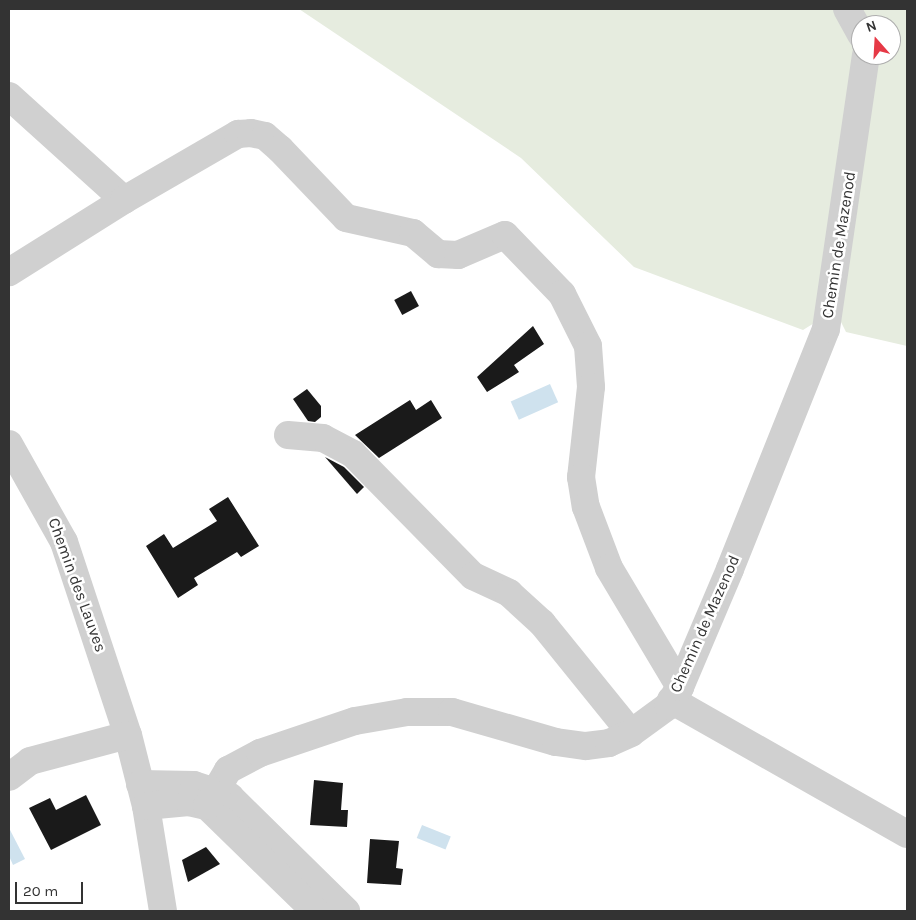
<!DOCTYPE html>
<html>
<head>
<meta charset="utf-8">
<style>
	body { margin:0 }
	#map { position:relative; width:916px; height:920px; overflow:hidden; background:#fff; font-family:Karla,sans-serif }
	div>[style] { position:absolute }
	.green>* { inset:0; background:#e6ecdf }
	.water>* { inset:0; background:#cfe2ee; transform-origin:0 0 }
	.building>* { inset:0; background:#1a1a1a; transform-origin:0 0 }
	.minor>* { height:28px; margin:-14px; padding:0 14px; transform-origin:14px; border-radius:14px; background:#d0d0d0 }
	span { translate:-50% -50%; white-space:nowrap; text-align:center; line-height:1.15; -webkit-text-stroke:5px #fff; paint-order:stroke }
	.street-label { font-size:16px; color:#333 }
	.frame { position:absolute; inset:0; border:10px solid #333; pointer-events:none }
	.north { position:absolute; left:851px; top:15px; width:50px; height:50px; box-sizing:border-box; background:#fff; border:1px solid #adadad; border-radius:50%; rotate:341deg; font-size:14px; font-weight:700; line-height:20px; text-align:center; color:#333 }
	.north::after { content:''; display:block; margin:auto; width:18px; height:22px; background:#e63946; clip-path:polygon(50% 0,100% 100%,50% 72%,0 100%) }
	.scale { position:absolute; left:15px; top:882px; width:68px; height:22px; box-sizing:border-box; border:2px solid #333; border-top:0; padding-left:6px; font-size:15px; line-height:18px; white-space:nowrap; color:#333; -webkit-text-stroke:4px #fff; paint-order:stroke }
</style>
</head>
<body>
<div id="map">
	<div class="green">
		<i style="clip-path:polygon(299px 9px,843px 9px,858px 45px,819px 320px,803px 330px,634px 267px,521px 158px)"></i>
		<i style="clip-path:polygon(857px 9px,907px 9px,907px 346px,846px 332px,832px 304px,870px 55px,891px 55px,891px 25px,865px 25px)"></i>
	</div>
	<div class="water">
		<i style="left:550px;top:384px;width:20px;height:43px;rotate:66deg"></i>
		<i style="left:422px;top:825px;width:31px;height:14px;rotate:22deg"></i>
		<i style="clip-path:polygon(9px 828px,25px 859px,13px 865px,9px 856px)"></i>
	</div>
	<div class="building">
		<i style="left:411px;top:291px;width:17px;height:19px;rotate:62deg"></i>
		<i style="clip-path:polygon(533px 326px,544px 344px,514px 365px,519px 372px,487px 392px,477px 377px)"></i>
		<i style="clip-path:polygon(307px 389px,321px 406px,321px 417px,315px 422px,308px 421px,293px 399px)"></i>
		<i style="clip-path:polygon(410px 400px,416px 410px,431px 400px,442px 418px,379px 458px,355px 435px)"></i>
		<i style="clip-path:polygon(325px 457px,344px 467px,364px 487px,357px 494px)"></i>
		<i style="clip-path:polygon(228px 497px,259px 546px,241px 557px,237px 552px,194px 578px,198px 585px,178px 598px,146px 546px,164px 534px,173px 548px,217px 521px,209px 509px)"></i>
		<i style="clip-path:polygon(314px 780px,343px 783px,341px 810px,348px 810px,347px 827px,310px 825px)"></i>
		<i style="clip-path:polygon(86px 795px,101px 825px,51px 850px,29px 808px,50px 798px,56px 810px)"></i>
		<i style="clip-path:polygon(370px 839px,399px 841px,396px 868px,403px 869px,401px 885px,367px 883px)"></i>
		<i style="clip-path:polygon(206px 847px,220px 864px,188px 882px,182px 860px)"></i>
	</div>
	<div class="minor">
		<i style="left:847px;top:9px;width:29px;rotate:61deg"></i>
		<i style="left:9px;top:96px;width:155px;rotate:42.1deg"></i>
		<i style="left:124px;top:200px;width:136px;rotate:147.9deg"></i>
		<i style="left:124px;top:200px;width:132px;rotate:-30.1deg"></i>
		<i style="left:238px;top:134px;width:13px;rotate:-4deg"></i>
		<i style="left:251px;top:133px;width:14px;rotate:12deg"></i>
		<i style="left:265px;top:136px;width:20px;rotate:41deg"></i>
		<i style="left:280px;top:149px;width:95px;rotate:46.3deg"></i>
		<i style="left:346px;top:218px;width:69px;rotate:12.6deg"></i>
		<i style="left:413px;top:233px;width:33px;rotate:40deg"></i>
		<i style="left:438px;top:254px;width:20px;rotate:3deg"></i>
		<i style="left:458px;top:255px;width:51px;rotate:-23.1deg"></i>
		<i style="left:505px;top:235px;width:82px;rotate:46deg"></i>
		<i style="left:562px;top:294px;width:58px;rotate:63.4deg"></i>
		<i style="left:588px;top:346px;width:41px;rotate:85.8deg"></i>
		<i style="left:591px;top:387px;width:91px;rotate:96.3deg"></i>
		<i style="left:581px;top:477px;width:30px;rotate:81deg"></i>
		<i style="left:586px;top:507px;width:65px;rotate:69.3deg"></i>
		<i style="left:609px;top:568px;width:139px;rotate:59.2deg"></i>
		<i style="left:288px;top:435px;width:35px;rotate:5deg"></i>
		<i style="left:323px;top:438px;width:34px;rotate:28deg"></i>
		<i style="left:353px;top:454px;width:171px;rotate:45.5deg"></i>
		<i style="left:473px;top:576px;width:40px;rotate:25deg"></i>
		<i style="left:509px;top:593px;width:45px;rotate:42.3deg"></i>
		<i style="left:542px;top:623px;width:141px;rotate:51deg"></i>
		<i style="left:9px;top:444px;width:112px;rotate:60.7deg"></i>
		<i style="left:64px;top:542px;width:203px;rotate:71.7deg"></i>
		<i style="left:128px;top:735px;width:73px;rotate:75.8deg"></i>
		<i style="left:146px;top:806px;width:106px;rotate:80.8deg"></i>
		<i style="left:671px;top:700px;width:271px;rotate:29.6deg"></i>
		<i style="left:9px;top:777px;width:26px;rotate:-37deg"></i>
		<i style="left:30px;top:761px;width:101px;rotate:-14.9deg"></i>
		<i style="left:140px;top:784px;width:54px;rotate:1.1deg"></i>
		<i style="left:194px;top:785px;width:38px;rotate:18deg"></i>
		<i style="left:230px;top:797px;width:163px;rotate:44.5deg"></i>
		<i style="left:146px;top:806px;width:43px;rotate:-5.3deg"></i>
		<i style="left:189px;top:802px;width:18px;rotate:13deg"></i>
		<i style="left:207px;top:806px;width:151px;rotate:44.2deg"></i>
		<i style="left:207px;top:806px;width:42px;rotate:-59.7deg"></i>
		<i style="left:228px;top:770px;width:36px;rotate:-28deg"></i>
		<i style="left:260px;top:753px;width:100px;rotate:-18.6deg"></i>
		<i style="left:355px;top:721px;width:53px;rotate:-9.8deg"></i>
		<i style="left:407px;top:712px;width:45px"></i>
		<i style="left:452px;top:712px;width:108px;rotate:16.1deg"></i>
		<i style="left:556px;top:742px;width:30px;rotate:8deg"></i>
		<i style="left:586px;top:746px;width:23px;rotate:-7deg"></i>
		<i style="left:609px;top:743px;width:24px;rotate:-24deg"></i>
		<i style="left:631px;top:733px;width:46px;rotate:-36.1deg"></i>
		<i style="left:668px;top:706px;width:22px;rotate:-58deg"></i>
		<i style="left:680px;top:687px;width:128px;rotate:-67deg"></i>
		<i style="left:730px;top:569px;width:258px;rotate:-68.2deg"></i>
		<i style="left:826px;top:329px;width:277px;rotate:-81.7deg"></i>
	</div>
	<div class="street-label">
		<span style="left:839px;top:245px;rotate:-81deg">Chemin de Mazenod</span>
		<span style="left:77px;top:585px;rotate:70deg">Chemin des Lauves</span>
		<span style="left:705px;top:624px;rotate:-66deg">Chemin de Mazenod</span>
	</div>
	<div class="frame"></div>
	<div class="north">N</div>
	<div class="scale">20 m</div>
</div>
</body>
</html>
